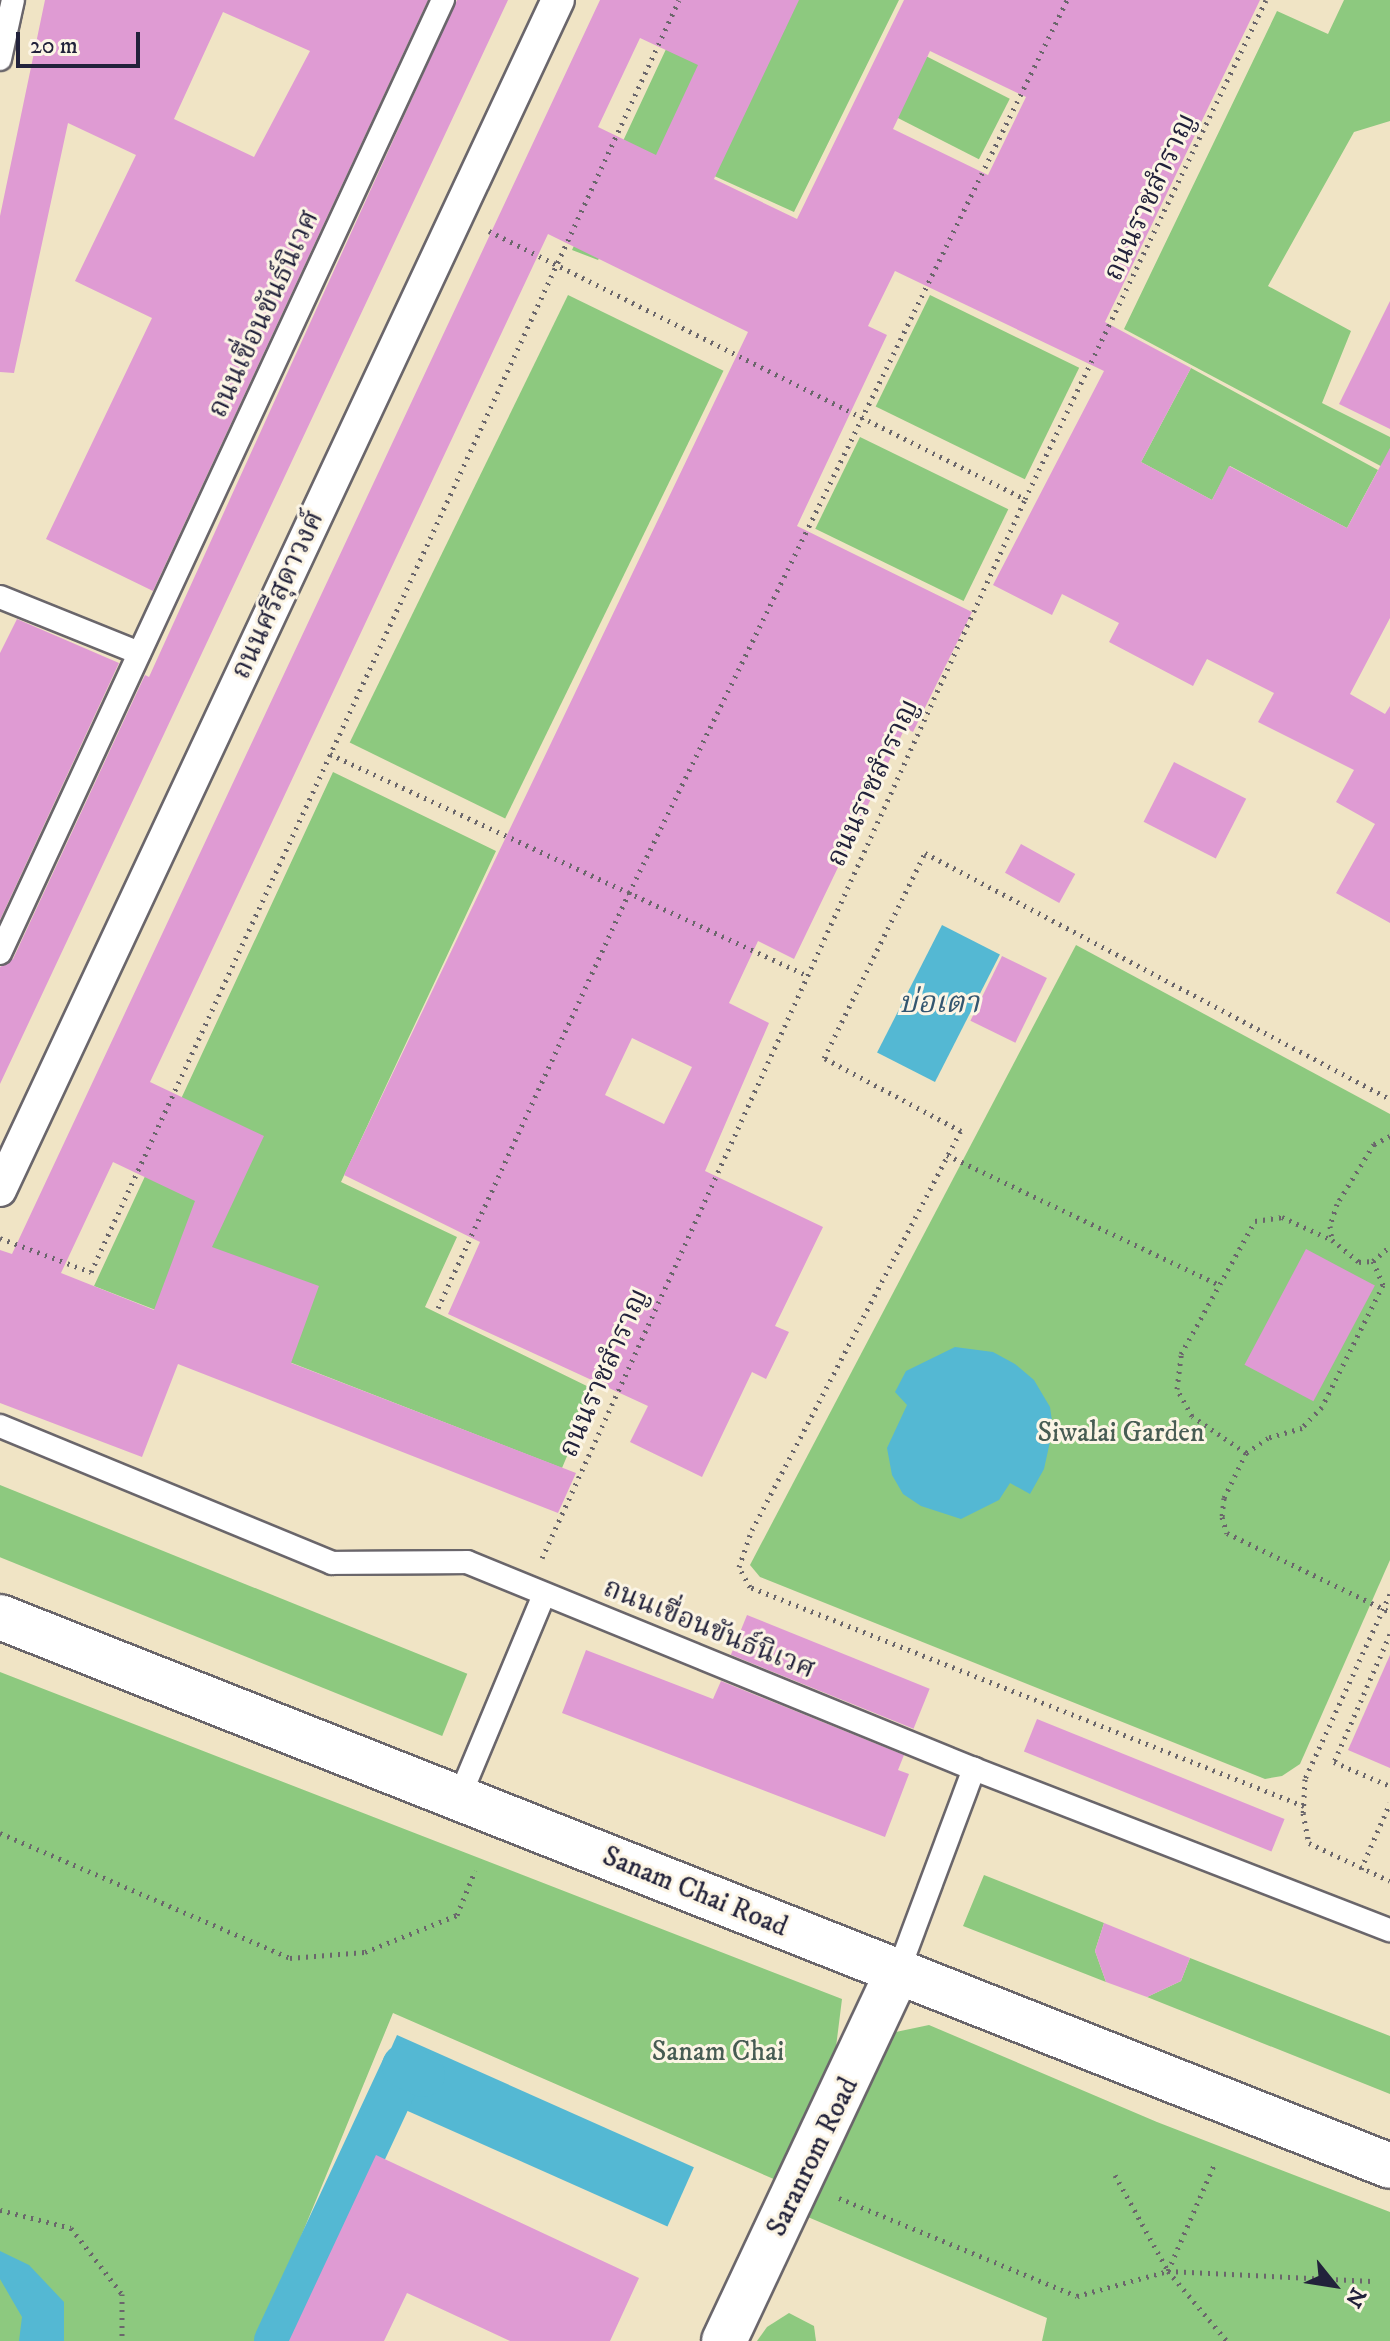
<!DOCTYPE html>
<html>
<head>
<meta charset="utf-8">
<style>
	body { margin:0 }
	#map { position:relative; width:1390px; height:2341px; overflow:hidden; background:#f0e4c5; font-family:"IM FELL DW Pica","Noto Serif Thai",serif }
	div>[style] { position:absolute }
	.green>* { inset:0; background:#8dc97f; transform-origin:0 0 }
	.water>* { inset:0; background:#54b8d3; transform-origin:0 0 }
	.canal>* { height:44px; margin:-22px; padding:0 22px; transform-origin:22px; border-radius:22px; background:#54b8d3 }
	.building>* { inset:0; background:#df9bd3; transform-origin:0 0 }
	.path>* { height:5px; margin-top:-2.5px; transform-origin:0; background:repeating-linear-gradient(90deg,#6a666b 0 2px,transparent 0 8px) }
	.roads { filter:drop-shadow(2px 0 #6a666b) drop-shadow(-2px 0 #6a666b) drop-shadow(0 2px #6a666b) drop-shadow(0 -2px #6a666b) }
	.service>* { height:22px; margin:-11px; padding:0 11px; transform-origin:11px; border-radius:11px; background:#fff }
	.pedestrian>* { height:32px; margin:-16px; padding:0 16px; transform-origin:16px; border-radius:16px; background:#fff }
	.minor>* { height:44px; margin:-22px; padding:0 22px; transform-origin:22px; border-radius:22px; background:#fff }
	.secondary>* { height:44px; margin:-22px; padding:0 22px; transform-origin:22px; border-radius:22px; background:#fff }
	span { translate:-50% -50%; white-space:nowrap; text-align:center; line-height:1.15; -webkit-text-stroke:6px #fcf5e5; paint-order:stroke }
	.street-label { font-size:28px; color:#22223b }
	.park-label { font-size:28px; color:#475c53 }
	.water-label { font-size:30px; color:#345670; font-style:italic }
	.north { position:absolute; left:1294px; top:2245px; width:80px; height:80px; -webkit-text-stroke:6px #fcf5e5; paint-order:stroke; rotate:120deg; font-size:22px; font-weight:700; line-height:32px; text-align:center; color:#22223b }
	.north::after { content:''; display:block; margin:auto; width:28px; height:36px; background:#22223b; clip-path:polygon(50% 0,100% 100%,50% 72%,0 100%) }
	.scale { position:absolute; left:16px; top:32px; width:124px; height:36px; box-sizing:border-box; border:4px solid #22223b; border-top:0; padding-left:10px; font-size:24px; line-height:28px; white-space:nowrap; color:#22223b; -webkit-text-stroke:6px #fcf5e5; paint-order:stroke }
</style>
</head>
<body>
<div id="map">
	<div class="green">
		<i style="clip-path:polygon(689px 0,899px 0,794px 212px,668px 155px,598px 260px,572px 250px)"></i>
		<i style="clip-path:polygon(1344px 0,1390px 0,1390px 121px,1354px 132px,1268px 286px,1351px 331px,1322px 403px,1390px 437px,1390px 471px,1124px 329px,1277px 11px,1328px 34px)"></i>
		<i style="left:918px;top:52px;width:103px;height:68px;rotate:27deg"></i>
		<i style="left:568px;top:295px;width:173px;height:498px;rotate:26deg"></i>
		<i style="left:930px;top:295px;width:166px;height:124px;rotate:26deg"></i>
		<i style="clip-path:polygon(1191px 368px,1378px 470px,1347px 528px,1230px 466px,1212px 500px,1141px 462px)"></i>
		<i style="left:860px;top:437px;width:165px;height:102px;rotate:26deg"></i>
		<i style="clip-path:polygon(333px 772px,496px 851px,341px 1182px,457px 1237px,425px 1307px,595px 1390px,562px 1468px,94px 1286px)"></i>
		<i style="clip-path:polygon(1076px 945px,1390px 1114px,1390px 1560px,1300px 1764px,1282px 1776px,1265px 1779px,760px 1577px,750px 1565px)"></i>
		<i style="left:0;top:1485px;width:504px;height:67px;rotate:22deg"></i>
		<i style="clip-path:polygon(0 1672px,842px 1999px,836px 2047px,776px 2180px,393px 2013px,258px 2341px,0 2341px)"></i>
		<i style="clip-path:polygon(984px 1875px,1104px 1923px,1095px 1951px,1106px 1982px,963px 1926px)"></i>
		<i style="clip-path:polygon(1190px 1958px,1390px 2036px,1390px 2094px,1147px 1997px,1181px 1981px)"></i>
		<i style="clip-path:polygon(929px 2025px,1157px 2122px,1390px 2212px,1390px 2341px,1042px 2341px,1047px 2318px,803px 2215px,891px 2033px)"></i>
		<i style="clip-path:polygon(789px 2313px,814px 2326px,816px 2341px,757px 2341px,767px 2327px)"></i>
	</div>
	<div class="water">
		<i style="left:942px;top:925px;width:65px;height:143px;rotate:27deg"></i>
		<i style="clip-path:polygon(955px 1347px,993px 1352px,1015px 1364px,1034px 1380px,1050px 1407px,1053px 1428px,1044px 1469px,1030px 1494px,1010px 1483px,999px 1500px,961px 1519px,921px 1506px,903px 1494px,892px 1475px,887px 1448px,907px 1405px,895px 1392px,906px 1371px)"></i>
		<i style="left:397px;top:2035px;width:325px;height:65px;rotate:24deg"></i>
		<i style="clip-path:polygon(0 2251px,29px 2265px,64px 2302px,64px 2341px,19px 2341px,22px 2317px,0 2279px)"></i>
	</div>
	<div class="canal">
		<i style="left:276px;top:2341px;width:303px;rotate:-65deg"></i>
		<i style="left:404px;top:2066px;width:21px;rotate:25deg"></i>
	</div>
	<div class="building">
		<i style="clip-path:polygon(evenodd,45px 0,428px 0,153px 591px,46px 539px,152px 318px,75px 281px,136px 155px,68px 123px,14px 373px,0 372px,0 216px,45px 0,223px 12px,310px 51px,254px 157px,174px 119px,223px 12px)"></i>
		<i style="clip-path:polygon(457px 0,508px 0,0 1084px,0 967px,13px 959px,145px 675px,149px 677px)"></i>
		<i style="clip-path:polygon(evenodd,600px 0,799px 0,714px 179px,797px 219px,904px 0,1260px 0,1105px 322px,1191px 368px,1141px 462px,1212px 500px,1229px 466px,1347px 528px,1390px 448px,1390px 618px,1350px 694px,1385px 714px,1390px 706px,1390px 923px,1336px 893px,1375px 824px,1336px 802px,1354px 770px,1258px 722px,1274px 693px,1207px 659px,1193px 686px,1109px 642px,1119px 623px,1062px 594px,1052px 615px,993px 585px,1104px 371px,895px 271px,868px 326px,887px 335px,797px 526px,972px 612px,913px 732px,905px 728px,794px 959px,758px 941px,729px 1003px,769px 1023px,705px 1171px,823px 1227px,775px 1326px,789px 1332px,766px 1379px,752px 1372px,702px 1477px,630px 1442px,648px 1406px,448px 1314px,480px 1242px,344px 1175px,748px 332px,548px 234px,150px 1082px,264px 1136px,212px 1247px,319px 1286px,291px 1363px,576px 1473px,558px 1513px,178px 1364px,142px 1457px,0 1403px,0 1250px,12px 1254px,600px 0,640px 38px,698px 65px,656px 155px,598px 127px,640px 38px,600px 0,930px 51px,1026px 97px,988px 175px,893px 129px,930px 51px,600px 0,632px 1038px,692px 1067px,664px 1124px,605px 1095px,632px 1038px,600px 0,113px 1162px,195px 1201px,154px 1310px,61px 1273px,113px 1162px)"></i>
		<i style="clip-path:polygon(1390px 301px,1390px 429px,1339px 404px)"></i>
		<i style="clip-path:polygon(17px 619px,119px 663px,0 920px,0 653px)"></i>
		<i style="left:1174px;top:762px;width:81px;height:67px;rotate:27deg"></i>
		<i style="left:1021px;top:844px;width:62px;height:33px;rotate:29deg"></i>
		<i style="left:1002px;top:956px;width:50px;height:72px;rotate:26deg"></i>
		<i style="left:1306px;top:1249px;width:78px;height:131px;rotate:28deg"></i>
		<i style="left:747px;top:1615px;width:197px;height:43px;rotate:22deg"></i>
		<i style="clip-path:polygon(586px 1650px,713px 1699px,721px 1681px,904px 1755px,898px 1770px,909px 1774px,885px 1837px,562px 1713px)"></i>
		<i style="clip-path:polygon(1390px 1655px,1390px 1768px,1348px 1750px)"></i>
		<i style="left:1037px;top:1719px;width:267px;height:35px;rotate:22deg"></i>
		<i style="clip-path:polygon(1104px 1923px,1190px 1958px,1181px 1981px,1147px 1997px,1106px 1982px,1095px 1951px)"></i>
		<i style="clip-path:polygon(376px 2155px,639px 2278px,610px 2341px,510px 2341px,407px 2293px,384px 2341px,289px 2341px)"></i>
	</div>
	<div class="path">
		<i style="left:489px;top:231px;width:599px;rotate:26.57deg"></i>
		<i style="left:330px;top:754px;width:525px;rotate:24.9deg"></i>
		<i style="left:1390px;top:1136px;width:18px;rotate:153deg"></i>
		<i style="left:1374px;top:1144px;width:70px;rotate:121.7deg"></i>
		<i style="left:1337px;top:1204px;width:23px;rotate:108deg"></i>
		<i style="left:1330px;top:1226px;width:14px;rotate:82deg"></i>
		<i style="left:1332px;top:1240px;width:35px;rotate:39deg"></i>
		<i style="left:1359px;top:1262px;width:14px;rotate:-4deg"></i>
		<i style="left:1373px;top:1261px;width:23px;rotate:-41deg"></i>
		<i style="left:947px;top:1155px;width:301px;rotate:25.5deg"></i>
		<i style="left:0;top:1238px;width:97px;rotate:20.5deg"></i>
		<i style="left:91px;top:1272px;width:1401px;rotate:-65.19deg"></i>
		<i style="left:1373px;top:1261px;width:26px;rotate:67deg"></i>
		<i style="left:1383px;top:1285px;width:136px;rotate:116.6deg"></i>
		<i style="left:1322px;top:1407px;width:29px;rotate:134deg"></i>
		<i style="left:1302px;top:1428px;width:35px;rotate:164deg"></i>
		<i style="left:1268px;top:1438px;width:27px;rotate:146deg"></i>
		<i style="left:1246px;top:1453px;width:50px;rotate:116.1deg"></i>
		<i style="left:1224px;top:1498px;width:19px;rotate:96deg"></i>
		<i style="left:1222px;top:1517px;width:17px;rotate:73deg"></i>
		<i style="left:1227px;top:1533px;width:181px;rotate:25.9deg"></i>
		<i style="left:438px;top:1308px;width:457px;rotate:-65.3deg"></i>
		<i style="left:629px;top:893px;width:995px;rotate:-63.87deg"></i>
		<i style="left:1246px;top:1453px;width:65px;rotate:-145.6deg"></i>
		<i style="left:1192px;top:1416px;width:31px;rotate:-119deg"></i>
		<i style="left:1177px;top:1389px;width:35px;rotate:-83deg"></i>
		<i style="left:1181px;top:1354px;width:152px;rotate:-60.9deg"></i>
		<i style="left:1255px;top:1221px;width:27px;rotate:-8deg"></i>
		<i style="left:1282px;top:1217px;width:55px;rotate:24.7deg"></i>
		<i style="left:542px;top:1558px;width:1164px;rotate:-65.48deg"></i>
		<i style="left:1025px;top:499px;width:554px;rotate:-64.22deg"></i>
		<i style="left:1390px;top:1594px;width:204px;rotate:114.7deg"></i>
		<i style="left:1305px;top:1779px;width:34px;rotate:93deg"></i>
		<i style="left:1303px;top:1813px;width:31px;rotate:79deg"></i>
		<i style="left:1309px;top:1843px;width:89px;rotate:25.1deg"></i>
		<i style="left:1390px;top:1634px;width:140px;rotate:113.6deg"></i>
		<i style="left:1334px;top:1762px;width:61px;rotate:23.2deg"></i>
		<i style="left:1304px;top:1806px;width:596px;rotate:-158.43deg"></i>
		<i style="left:750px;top:1587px;width:23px;rotate:-119deg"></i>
		<i style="left:739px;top:1567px;width:39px;rotate:-71deg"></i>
		<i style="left:752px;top:1530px;width:450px;rotate:-62.4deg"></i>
		<i style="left:961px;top:1131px;width:155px;rotate:-151.9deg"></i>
		<i style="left:824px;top:1058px;width:229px;rotate:-63.8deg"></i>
		<i style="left:925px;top:853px;width:526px;rotate:27.88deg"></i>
		<i style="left:0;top:1833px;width:316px;rotate:23.3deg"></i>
		<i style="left:290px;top:1958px;width:75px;rotate:-4.6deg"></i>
		<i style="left:365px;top:1952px;width:99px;rotate:-21.9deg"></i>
		<i style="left:457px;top:1915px;width:48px;rotate:-67.8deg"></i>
		<i style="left:1361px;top:1869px;width:72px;rotate:-66.3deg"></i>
		<i style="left:1115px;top:2175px;width:110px;rotate:61.1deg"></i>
		<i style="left:1168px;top:2271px;width:92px;rotate:49.9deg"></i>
		<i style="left:839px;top:2198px;width:257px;rotate:22.4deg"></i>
		<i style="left:1077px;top:2296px;width:94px;rotate:-15.4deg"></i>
		<i style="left:1168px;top:2271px;width:116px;rotate:-66.5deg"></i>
		<i style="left:0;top:2210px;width:73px;rotate:14.2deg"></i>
		<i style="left:71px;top:2228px;width:83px;rotate:52.3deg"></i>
		<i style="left:122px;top:2294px;width:47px;rotate:90deg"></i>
		<i style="left:1168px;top:2271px;width:204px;rotate:2.8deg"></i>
	</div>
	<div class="roads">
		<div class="service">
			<i style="left:0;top:59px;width:60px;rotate:-77.6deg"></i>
			<i style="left:0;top:597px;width:150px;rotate:21.9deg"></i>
			<i style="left:0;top:953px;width:1051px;rotate:-65.07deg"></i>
			<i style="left:0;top:1426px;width:359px;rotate:22.4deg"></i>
			<i style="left:332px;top:1563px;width:135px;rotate:-0.4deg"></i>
			<i style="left:467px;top:1562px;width:548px;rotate:22.21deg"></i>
			<i style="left:974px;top:1769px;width:446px;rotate:21.2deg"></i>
			<i style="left:459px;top:1798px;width:220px;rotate:-67.3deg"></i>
			<i style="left:898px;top:1972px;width:217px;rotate:-69.5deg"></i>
		</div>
		<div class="pedestrian">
			<i style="left:0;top:1190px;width:1314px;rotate:-64.88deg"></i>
		</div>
		<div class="minor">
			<i style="left:724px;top:2341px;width:408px;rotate:-64.8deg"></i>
		</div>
		<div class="secondary">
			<i style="left:0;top:1617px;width:1494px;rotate:21.55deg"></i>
		</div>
	</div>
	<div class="street-label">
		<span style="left:1150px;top:197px;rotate:-65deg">ถนนราชสำราญ</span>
		<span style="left:264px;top:314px;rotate:-65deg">ถนนเขื่อนขันธ์นิเวศ</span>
		<span style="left:278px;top:595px;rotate:-65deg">ถนนศรีสุดาวงศ์</span>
		<span style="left:873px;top:783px;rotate:-65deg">ถนนราชสำราญ</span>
		<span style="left:604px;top:1373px;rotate:-66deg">ถนนราชสำราญ</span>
		<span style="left:709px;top:1629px;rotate:22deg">ถนนเขื่อนขันธ์นิเวศ</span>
		<span style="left:695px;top:1892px;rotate:22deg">Sanam Chai Road</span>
		<span style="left:813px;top:2157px;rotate:-64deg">Saranrom Road</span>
	</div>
	<div class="park-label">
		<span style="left:1121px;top:1433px">Siwalai Garden</span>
		<span style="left:718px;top:2052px">Sanam Chai</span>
	</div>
	<div class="water-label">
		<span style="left:939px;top:1004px">บ่อเตา</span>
	</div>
	<div class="north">N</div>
	<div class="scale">20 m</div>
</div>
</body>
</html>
